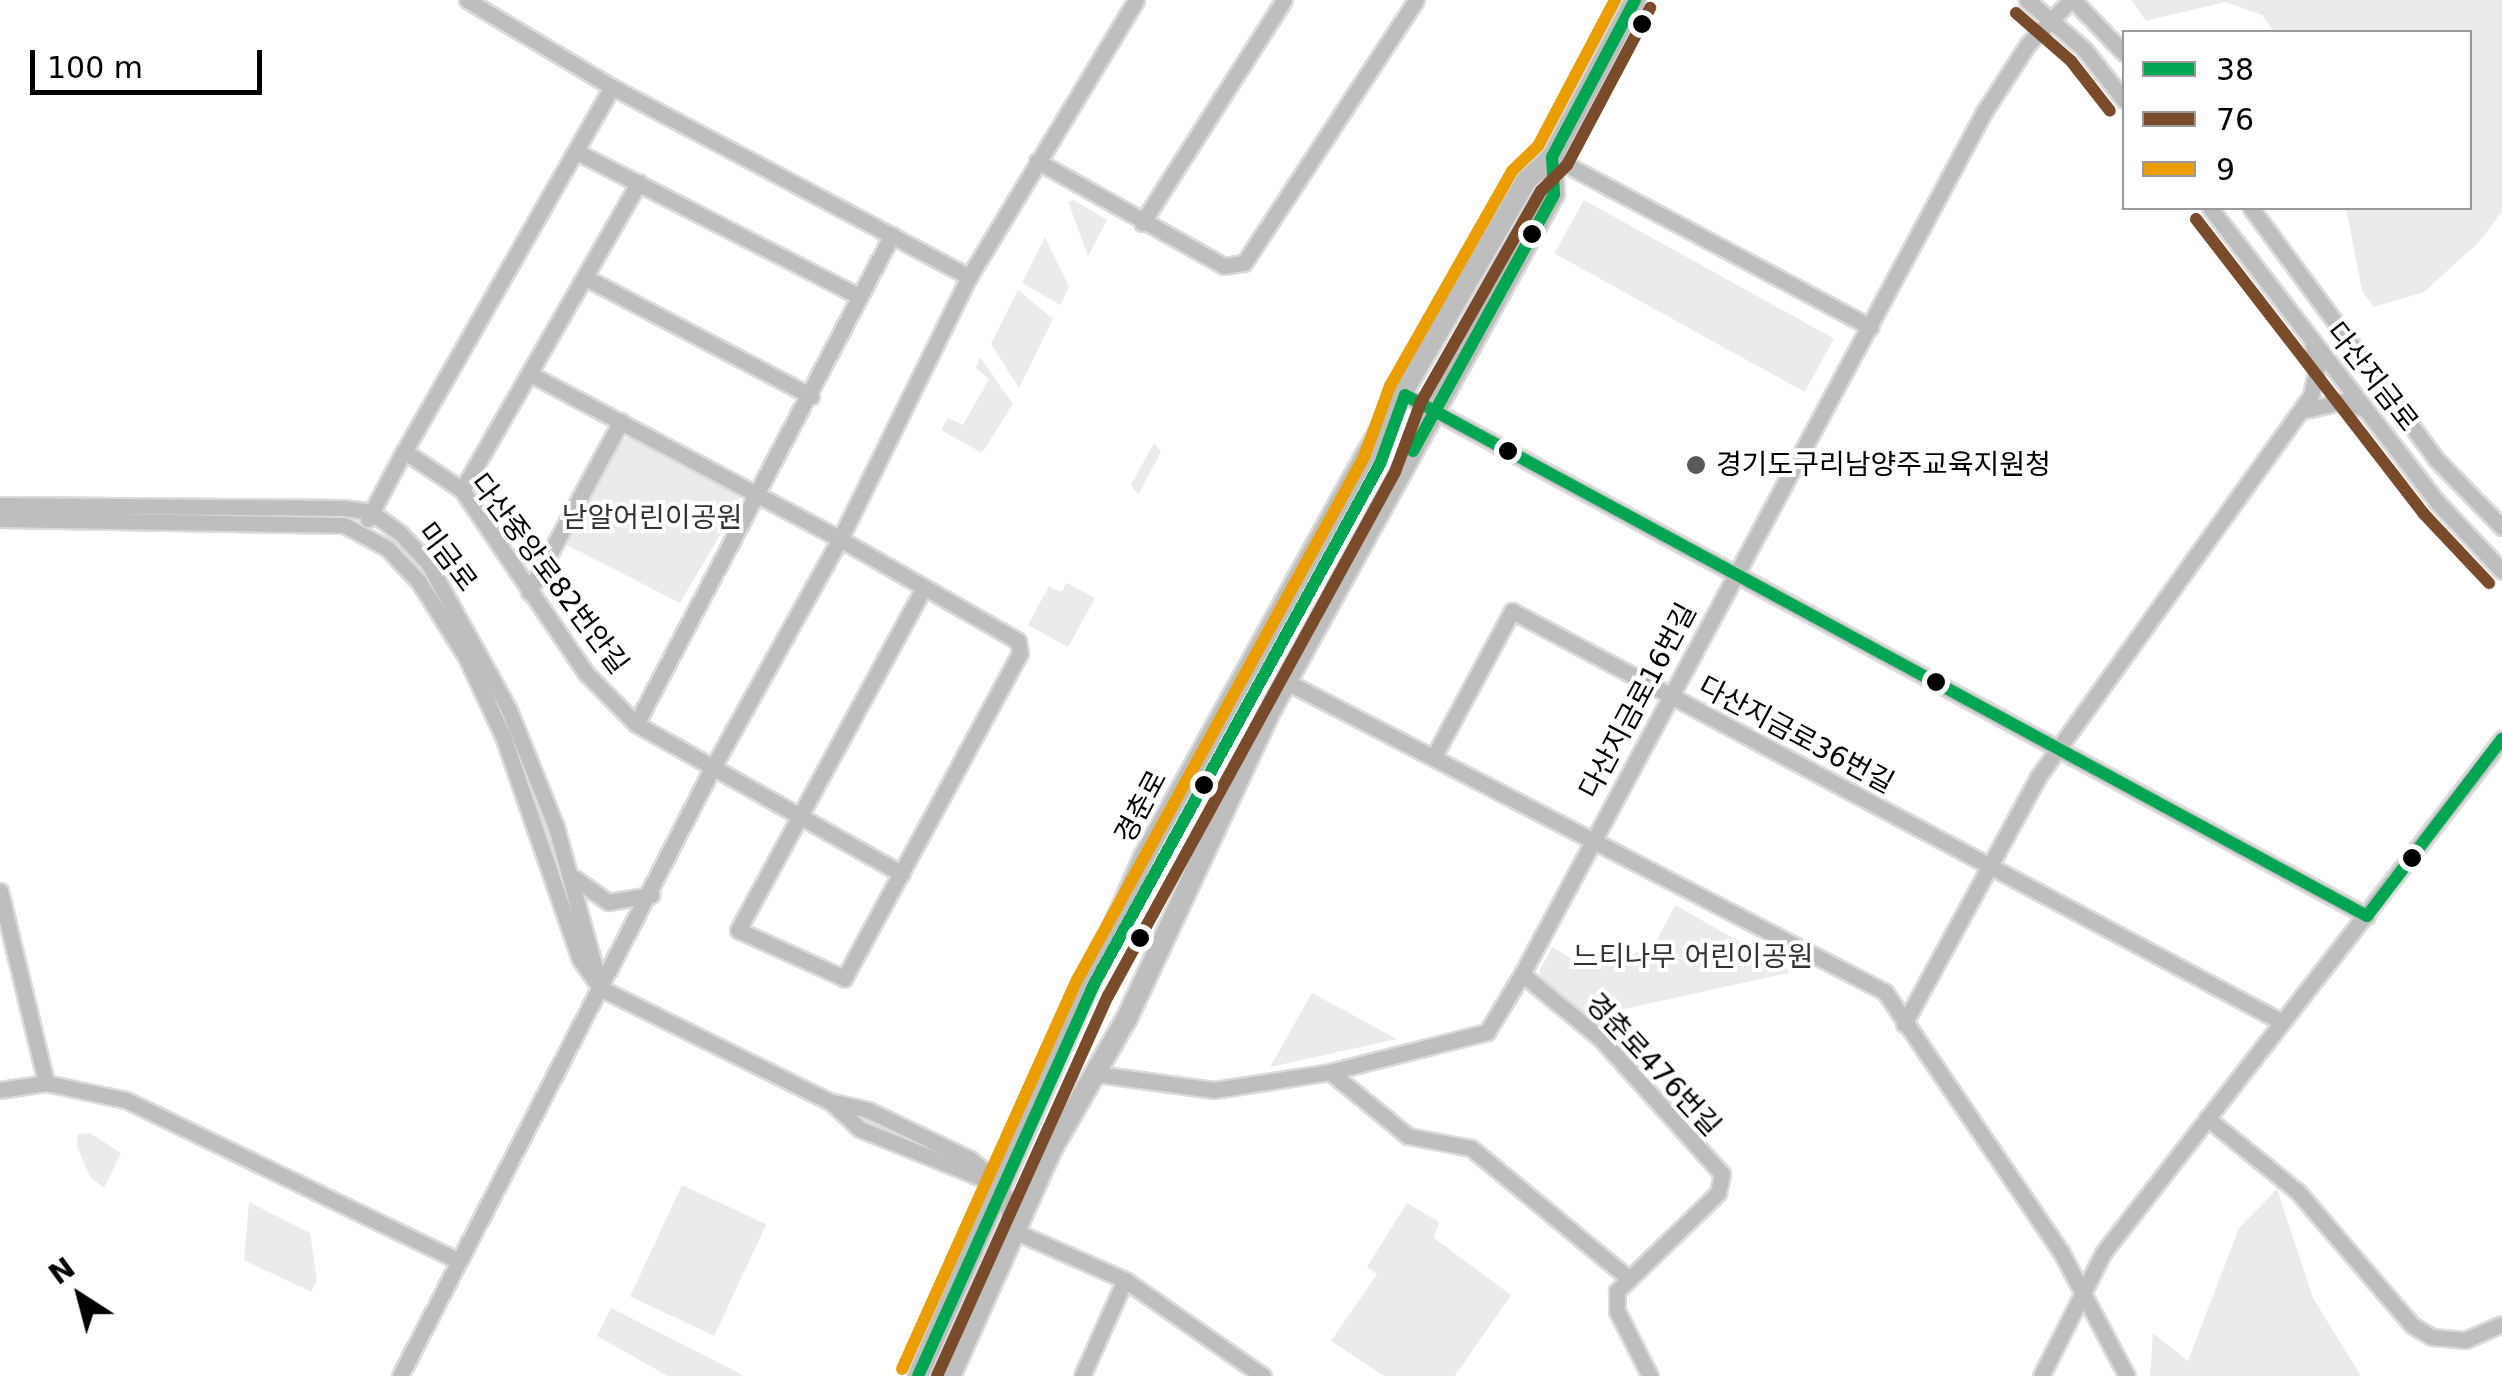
<!DOCTYPE html>
<html>
<head>
<meta charset="utf-8">
<style>
	body { margin:0 }
	#map { position:relative; width:2502px; height:1376px; overflow:hidden; background:#fff; font-family:"DejaVu Sans","Noto Sans KR",sans-serif }
	div>[style] { position:absolute }
	.green>* { inset:0; background:#ebebeb; transform-origin:0 0 }
	.roads { filter:drop-shadow(2px 0 #dbdbdb) drop-shadow(-2px 0 #dbdbdb) drop-shadow(0 2px #dbdbdb) drop-shadow(0 -2px #dbdbdb) }
	.minor>* { height:15px; margin:-7.5px; padding:0 7.5px; transform-origin:7.5px; border-radius:7.5px; background:#bebebe }
	.major>* { height:20px; margin:-10px; padding:0 10px; transform-origin:10px; border-radius:10px; background:#bebebe }
	.bus-1>* { height:12px; margin:-6px; padding:0 6px; transform-origin:6px; border-radius:6px; background:#00a651 }
	.bus-2>* { height:12px; margin:-6px; padding:0 6px; transform-origin:6px; border-radius:6px; background:#7a4b2a }
	.bus-3>* { height:12px; margin:-6px; padding:0 6px; transform-origin:6px; border-radius:6px; background:#eb9e00 }
	.dots>* { width:28px; height:28px; translate:-50% -50%; box-sizing:border-box; border:5px solid #fff; border-radius:50% }
	span { translate:-50% -50%; white-space:nowrap; text-align:center; line-height:1.15; -webkit-text-stroke:8px #fff; paint-order:stroke }
	.street-label { font-size:28px; color:#000 }
	.poi-label { font-size:28px; color:#000 }
	.left { translate:0 -50%; text-align:left }
	.park-label { font-size:28px; color:#323232 }
	.legend { position:absolute; left:2122px; top:30px; width:350px; height:180px; box-sizing:border-box; background:#fff; border:2px solid #999; margin:0; padding:12px 18px; list-style:none; font-size:30px; color:#000 }
	.legend li { display:flex; align-items:center; gap:20px; height:50px }
	.legend b { width:50px; border:2px solid #999 }
	.north { position:absolute; left:30px; top:1246px; width:100px; height:100px; -webkit-text-stroke:8px #fff; paint-order:stroke; rotate:324deg; font-size:28px; font-weight:700; line-height:40px; text-align:center; color:#000 }
	.north::after { content:''; display:block; margin:auto; width:35px; height:45px; background:#000; clip-path:polygon(50% 0,100% 100%,50% 72%,0 100%) }
	.scale { position:absolute; left:30px; top:50px; width:232px; height:45px; box-sizing:border-box; border:5px solid #000; border-top:0; padding-left:12px; font-size:30px; line-height:35px; white-space:nowrap; color:#000; -webkit-text-stroke:8px #fff; paint-order:stroke }
</style>
</head>
<body>
<div id="map">
	<div class="green">
		<i style="clip-path:polygon(2131px 0,2502px 0,2502px 212px,2478px 243px,2424px 292px,2374px 307px,2362px 291px,2346px 208px,2470px 208px,2470px 32px,2274px 32px,2262px 15px,2225px 2px,2146px 21px)"></i>
		<i style="clip-path:polygon(1074px 200px,1107px 220px,1088px 256px,1068px 202px)"></i>
		<i style="left:1584px;top:200px;width:286px;height:61px;rotate:29deg"></i>
		<i style="clip-path:polygon(1045px 237px,1069px 287px,1060px 305px,1022px 283px)"></i>
		<i style="clip-path:polygon(1018px 290px,1053px 319px,1019px 388px,991px 344px)"></i>
		<i style="clip-path:polygon(980px 357px,1013px 404px,982px 453px,941px 430px,948px 418px,963px 425px,989px 379px,976px 368px)"></i>
		<i style="clip-path:polygon(633px 436px,737px 492px,740px 501px,680px 603px,567px 545px,621px 440px)"></i>
		<i style="clip-path:polygon(1154px 443px,1161px 452px,1138px 495px,1131px 485px)"></i>
		<i style="clip-path:polygon(1067px 583px,1095px 598px,1068px 647px,1028px 625px,1049px 586px,1061px 592px)"></i>
		<i style="clip-path:polygon(1675px 905px,1793px 972px,1588px 1017px,1542px 983px,1539px 971px,1552px 947px,1584px 966px,1653px 948px)"></i>
		<i style="clip-path:polygon(1312px 993px,1397px 1039px,1270px 1067px)"></i>
		<i style="clip-path:polygon(90px 1133px,121px 1153px,104px 1188px,90px 1177px,77px 1146px,78px 1134px)"></i>
		<i style="left:682px;top:1185px;width:93px;height:123px;rotate:25deg"></i>
		<i style="clip-path:polygon(2277px 1189px,2313px 1298px,2361px 1376px,2150px 1376px,2153px 1333px,2188px 1361px,2239px 1228px)"></i>
		<i style="clip-path:polygon(249px 1202px,310px 1233px,317px 1280px,311px 1292px,244px 1260px)"></i>
		<i style="clip-path:polygon(1407px 1203px,1439px 1222px,1434px 1238px,1511px 1295px,1455px 1376px,1384px 1376px,1331px 1341px,1377px 1274px,1367px 1267px)"></i>
		<i style="clip-path:polygon(611px 1308px,743px 1375px,743px 1376px,668px 1376px,597px 1336px)"></i>
	</div>
	<div class="roads">
		<div class="minor">
			<i style="left:467px;top:0;width:169px;rotate:31deg"></i>
			<i style="left:612px;top:87px;width:404px;rotate:28deg"></i>
			<i style="left:2027px;top:0;width:75px;rotate:40.7deg"></i>
			<i style="left:2084px;top:49px;width:65px;rotate:51.9deg"></i>
			<i style="left:2073px;top:0;width:74px;rotate:46.1deg"></i>
			<i style="left:612px;top:87px;width:419px;rotate:119.7deg"></i>
			<i style="left:404px;top:451px;width:70px;rotate:33.9deg"></i>
			<i style="left:462px;top:490px;width:221px;rotate:55.9deg"></i>
			<i style="left:586px;top:673px;width:71px;rotate:45.6deg"></i>
			<i style="left:636px;top:724px;width:305px;rotate:29.4deg"></i>
			<i style="left:577px;top:152px;width:317px;rotate:27.1deg"></i>
			<i style="left:1552px;top:157px;width:361px;rotate:28.1deg"></i>
			<i style="left:1037px;top:161px;width:214px;rotate:29.3deg"></i>
			<i style="left:1224px;top:266px;width:20px;rotate:-9deg"></i>
			<i style="left:1244px;top:263px;width:314px;rotate:-56.8deg"></i>
			<i style="left:2210px;top:208px;width:373px;rotate:52.3deg"></i>
			<i style="left:2438px;top:503px;width:93px;rotate:46.7deg"></i>
			<i style="left:2251px;top:208px;width:312px;rotate:53.6deg"></i>
			<i style="left:2436px;top:459px;width:95px;rotate:45.9deg"></i>
			<i style="left:1142px;top:223px;width:264px;rotate:-57.5deg"></i>
			<i style="left:588px;top:279px;width:252px;rotate:27.7deg"></i>
			<i style="left:532px;top:375px;width:349px;rotate:28deg"></i>
			<i style="left:840px;top:539px;width:205px;rotate:29.8deg"></i>
			<i style="left:1018px;top:641px;width:12px;rotate:81deg"></i>
			<i style="left:1020px;top:653px;width:370px;rotate:118.4deg"></i>
			<i style="left:844px;top:978px;width:116px;rotate:-155.6deg"></i>
			<i style="left:738px;top:930px;width:389px;rotate:-61.5deg"></i>
			<i style="left:1405px;top:395px;width:1094px;rotate:28.44deg"></i>
			<i style="left:2301px;top:411px;width:45px;rotate:-12.8deg"></i>
			<i style="left:2345px;top:401px;width:18px;rotate:22deg"></i>
			<i style="left:462px;top:490px;width:355px;rotate:-60.1deg"></i>
			<i style="left:0;top:505px;width:344px;rotate:0.5deg"></i>
			<i style="left:344px;top:508px;width:27px;rotate:8deg"></i>
			<i style="left:371px;top:512px;width:36px;rotate:36deg"></i>
			<i style="left:400px;top:533px;width:41px;rotate:47deg"></i>
			<i style="left:428px;top:563px;width:168px;rotate:61.1deg"></i>
			<i style="left:509px;top:710px;width:126px;rotate:68.1deg"></i>
			<i style="left:556px;top:827px;width:158px;rotate:74.6deg"></i>
			<i style="left:0;top:519px;width:344px;rotate:1deg"></i>
			<i style="left:344px;top:525px;width:49px;rotate:28.1deg"></i>
			<i style="left:387px;top:548px;width:47px;rotate:46.7deg"></i>
			<i style="left:419px;top:582px;width:86px;rotate:57.8deg"></i>
			<i style="left:465px;top:655px;width:89px;rotate:64.9deg"></i>
			<i style="left:503px;top:736px;width:236px;rotate:71deg"></i>
			<i style="left:580px;top:959px;width:35px;rotate:55deg"></i>
			<i style="left:600px;top:988px;width:255px;rotate:26.3deg"></i>
			<i style="left:829px;top:1101px;width:40px;rotate:13deg"></i>
			<i style="left:868px;top:1110px;width:113px;rotate:25.7deg"></i>
			<i style="left:970px;top:1159px;width:40px;rotate:40deg"></i>
			<i style="left:1001px;top:1185px;width:48px;rotate:74.2deg"></i>
			<i style="left:1014px;top:1231px;width:121px;rotate:23.8deg"></i>
			<i style="left:1125px;top:1280px;width:168px;rotate:34.8deg"></i>
			<i style="left:368px;top:519px;width:77px;rotate:-62.1deg"></i>
			<i style="left:529px;top:592px;width:194px;rotate:-61.7deg"></i>
			<i style="left:1287px;top:682px;width:674px;rotate:27.4deg"></i>
			<i style="left:1885px;top:992px;width:314px;rotate:55.9deg"></i>
			<i style="left:2061px;top:1252px;width:140px;rotate:62deg"></i>
			<i style="left:636px;top:724px;width:552px;rotate:-62.37deg"></i>
			<i style="left:1434px;top:756px;width:165px;rotate:-61.7deg"></i>
			<i style="left:1512px;top:611px;width:873px;rotate:28.09deg"></i>
			<i style="left:574px;top:878px;width:42px;rotate:35.2deg"></i>
			<i style="left:608px;top:902px;width:44px;rotate:-9.2deg"></i>
			<i style="left:0;top:891px;width:197px;rotate:76.5deg"></i>
			<i style="left:46px;top:1083px;width:82px;rotate:12deg"></i>
			<i style="left:126px;top:1100px;width:368px;rotate:25.8deg"></i>
			<i style="left:1522px;top:974px;width:978px;rotate:-61.81deg"></i>
			<i style="left:1984px;top:112px;width:81px;rotate:-57.1deg"></i>
			<i style="left:2028px;top:44px;width:62px;rotate:-45.7deg"></i>
			<i style="left:1904px;top:1024px;width:281px;rotate:-61.5deg"></i>
			<i style="left:2038px;top:777px;width:469px;rotate:-54.4deg"></i>
			<i style="left:2311px;top:396px;width:29px;rotate:-78deg"></i>
			<i style="left:2317px;top:368px;width:27px;rotate:-100deg"></i>
			<i style="left:1330px;top:1072px;width:101px;rotate:39.4deg"></i>
			<i style="left:1408px;top:1136px;width:64px;rotate:10.8deg"></i>
			<i style="left:1471px;top:1148px;width:202px;rotate:39.6deg"></i>
			<i style="left:1097px;top:1074px;width:118px;rotate:7.8deg"></i>
			<i style="left:1214px;top:1090px;width:117px;rotate:-8.8deg"></i>
			<i style="left:1330px;top:1072px;width:162px;rotate:-14.3deg"></i>
			<i style="left:1487px;top:1032px;width:68px;rotate:-58.9deg"></i>
			<i style="left:1522px;top:974px;width:102px;rotate:39.4deg"></i>
			<i style="left:1601px;top:1039px;width:181px;rotate:48.1deg"></i>
			<i style="left:1722px;top:1174px;width:19px;rotate:102deg"></i>
			<i style="left:1718px;top:1193px;width:141px;rotate:135.9deg"></i>
			<i style="left:1617px;top:1291px;width:20px;rotate:90deg"></i>
			<i style="left:1617px;top:1311px;width:73px;rotate:63.1deg"></i>
			<i style="left:0;top:1090px;width:47px;rotate:-8.7deg"></i>
			<i style="left:832px;top:1103px;width:38px;rotate:43deg"></i>
			<i style="left:860px;top:1129px;width:144px;rotate:21.9deg"></i>
			<i style="left:2207px;top:1118px;width:117px;rotate:39.1deg"></i>
			<i style="left:2298px;top:1192px;width:175px;rotate:49.4deg"></i>
			<i style="left:2412px;top:1325px;width:23px;rotate:31deg"></i>
			<i style="left:2432px;top:1337px;width:33px;rotate:5deg"></i>
			<i style="left:2465px;top:1340px;width:40px;rotate:-23.4deg"></i>
			<i style="left:400px;top:1376px;width:685px;rotate:-62.8deg"></i>
			<i style="left:713px;top:767px;width:261px;rotate:-60.9deg"></i>
			<i style="left:840px;top:539px;width:292px;rotate:-63.8deg"></i>
			<i style="left:969px;top:277px;width:323px;rotate:-58.9deg"></i>
			<i style="left:1082px;top:1376px;width:105px;rotate:-65.9deg"></i>
			<i style="left:2041px;top:1376px;width:138px;rotate:-63.2deg"></i>
			<i style="left:2103px;top:1253px;width:651px;rotate:-52.18deg"></i>
		</div>
		<div class="major">
			<i style="left:918px;top:1376px;width:566px;rotate:-66.47deg"></i>
			<i style="left:1144px;top:857px;width:459px;rotate:-61.1deg"></i>
			<i style="left:1366px;top:455px;width:319px;rotate:-59.7deg"></i>
			<i style="left:1527px;top:180px;width:34px;rotate:-43deg"></i>
			<i style="left:1552px;top:157px;width:178px;rotate:-62.1deg"></i>
			<i style="left:950px;top:1376px;width:248px;rotate:-65.9deg"></i>
			<i style="left:1051px;top:1150px;width:152px;rotate:-60.1deg"></i>
			<i style="left:1127px;top:1018px;width:334px;rotate:-65deg"></i>
			<i style="left:1268px;top:715px;width:594px;rotate:-61.24deg"></i>
			<i style="left:1554px;top:194px;width:37px;rotate:-93deg"></i>
		</div>
	</div>
	<div class="bus-1">
		<i style="left:1413px;top:451px;width:293px;rotate:-61.2deg"></i>
		<i style="left:1554px;top:194px;width:37px;rotate:-93deg"></i>
		<i style="left:1552px;top:157px;width:178px;rotate:-62.1deg"></i>
		<i style="left:918px;top:1376px;width:425px;rotate:-65.8deg"></i>
		<i style="left:1092px;top:988px;width:598px;rotate:-61.21deg"></i>
		<i style="left:1380px;top:464px;width:73px;rotate:-70.1deg"></i>
		<i style="left:1405px;top:395px;width:1094px;rotate:28.44deg"></i>
		<i style="left:2367px;top:916px;width:223px;rotate:-52.7deg"></i>
	</div>
	<div class="bus-2">
		<i style="left:2016px;top:13px;width:73px;rotate:41.1deg"></i>
		<i style="left:2071px;top:61px;width:63px;rotate:52deg"></i>
		<i style="left:2196px;top:219px;width:373px;rotate:52.3deg"></i>
		<i style="left:2424px;top:514px;width:95px;rotate:46.7deg"></i>
		<i style="left:937px;top:1376px;width:417px;rotate:-65.8deg"></i>
		<i style="left:1108px;top:996px;width:597px;rotate:-61.29deg"></i>
		<i style="left:1395px;top:472px;width:75px;rotate:-69.6deg"></i>
		<i style="left:1421px;top:402px;width:243px;rotate:-60.4deg"></i>
		<i style="left:1541px;top:191px;width:37px;rotate:-45deg"></i>
		<i style="left:1567px;top:165px;width:178px;rotate:-62.1deg"></i>
	</div>
	<div class="bus-3">
		<i style="left:902px;top:1369px;width:427px;rotate:-65.8deg"></i>
		<i style="left:1077px;top:980px;width:597px;rotate:-61.24deg"></i>
		<i style="left:1364px;top:457px;width:76px;rotate:-69.9deg"></i>
		<i style="left:1390px;top:386px;width:247px;rotate:-60.4deg"></i>
		<i style="left:1512px;top:171px;width:36px;rotate:-44deg"></i>
		<i style="left:1538px;top:146px;width:165px;rotate:-62.2deg"></i>
	</div>
	<div class="dots">
		<i style="left:1642px;top:24px;background:#000"></i>
		<i style="left:1532px;top:234px;background:#000"></i>
		<i style="left:1508px;top:451px;background:#000"></i>
		<i style="left:1696px;top:465px;background:#595959"></i>
		<i style="left:1936px;top:682px;background:#000"></i>
		<i style="left:1204px;top:785px;background:#000"></i>
		<i style="left:2412px;top:858px;background:#000"></i>
		<i style="left:1140px;top:938px;background:#000"></i>
	</div>
	<div class="street-label">
		<span style="left:2372px;top:377px;rotate:52deg">다산지금로</span>
		<span style="left:447px;top:557px;rotate:53deg">미금로</span>
		<span style="left:549px;top:574px;rotate:53deg">다산중앙로82번안길</span>
		<span style="left:1638px;top:701px;rotate:-62deg">다산지금로16번길</span>
		<span style="left:1796px;top:735px;rotate:28deg">다산지금로36번길</span>
		<span style="left:1141px;top:807px;rotate:-62deg">경춘로</span>
		<span style="left:1653px;top:1065px;rotate:47deg">경춘로476번길</span>
	</div>
	<div class="poi-label">
		<span class="left" style="left:1716px;top:465px">경기도구리남양주교육지원청</span>
	</div>
	<div class="park-label">
		<span style="left:652px;top:518px">낟알어린이공원</span>
		<span style="left:1693px;top:957px">느티나무 어린이공원</span>
	</div>
	<ul class="legend">
	<li><b style="height:12px;background:#00a651"></b>38</li>
	<li><b style="height:12px;background:#7a4b2a"></b>76</li>
	<li><b style="height:12px;background:#eb9e00"></b>9</li>
	</ul>
	<div class="north">N</div>
	<div class="scale">100 m</div>
</div>
</body>
</html>
